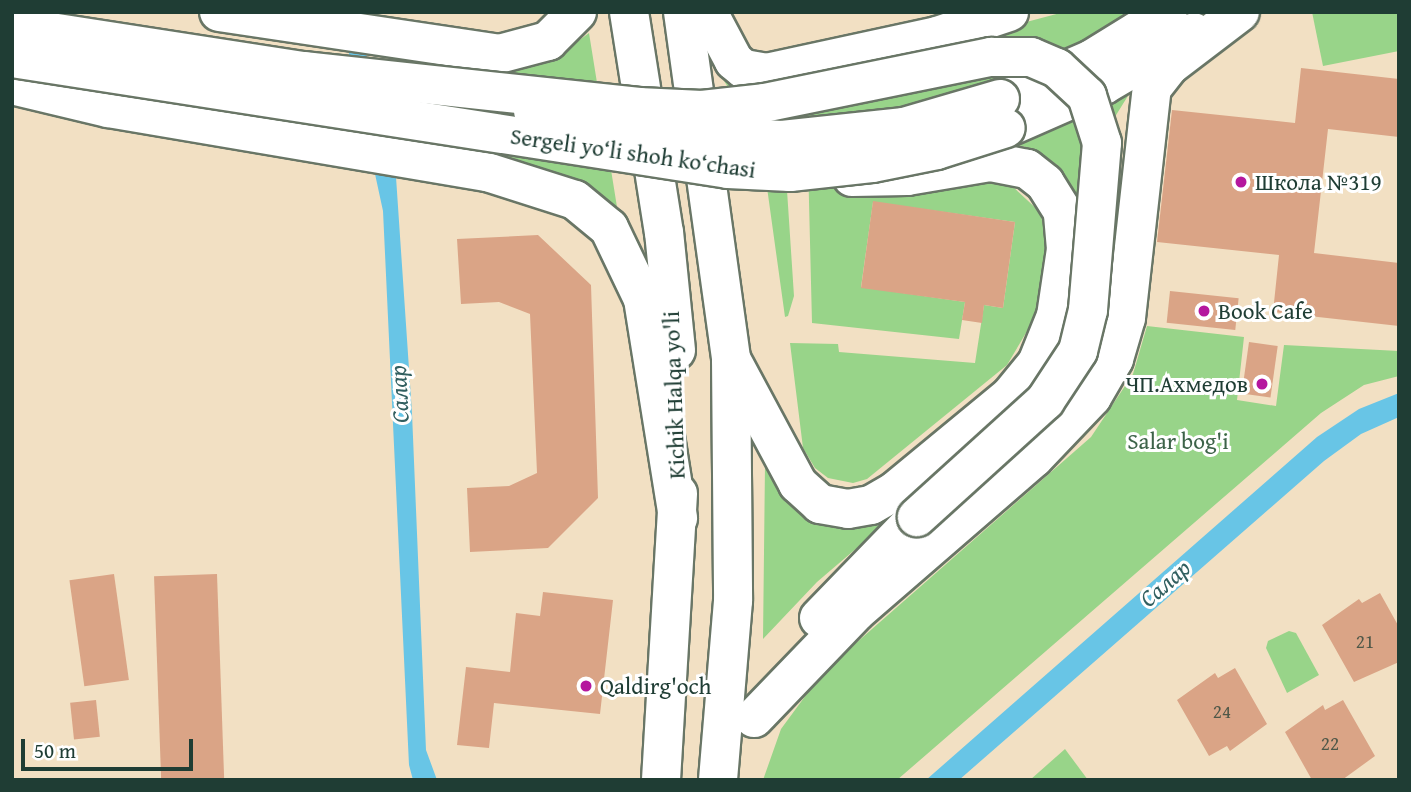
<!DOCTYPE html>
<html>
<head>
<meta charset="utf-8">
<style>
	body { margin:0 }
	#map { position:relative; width:1411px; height:792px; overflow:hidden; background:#f2e0c3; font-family:"Gentium Book Plus",serif }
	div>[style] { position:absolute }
	.green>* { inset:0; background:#98d489 }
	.water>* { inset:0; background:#68c5e6 }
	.building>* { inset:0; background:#daa486; transform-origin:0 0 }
	.roads { filter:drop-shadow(2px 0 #697666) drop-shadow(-2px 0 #697666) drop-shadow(0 2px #697666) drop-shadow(0 -2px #697666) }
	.primary>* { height:38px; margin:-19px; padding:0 19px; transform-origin:19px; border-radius:19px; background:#fff }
	.trunk>* { height:38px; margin:-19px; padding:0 19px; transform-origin:19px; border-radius:19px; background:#fff }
	.bridges { filter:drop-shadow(2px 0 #697666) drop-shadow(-2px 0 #697666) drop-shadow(0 2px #697666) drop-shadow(0 -2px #697666) }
	.primary-bridge>* { height:38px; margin:-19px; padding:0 19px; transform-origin:19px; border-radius:19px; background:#fff }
	.trunk-bridge>* { height:38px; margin:-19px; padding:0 19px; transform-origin:19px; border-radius:19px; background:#fff }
	.dots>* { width:19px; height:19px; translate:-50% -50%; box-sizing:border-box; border:4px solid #fff; border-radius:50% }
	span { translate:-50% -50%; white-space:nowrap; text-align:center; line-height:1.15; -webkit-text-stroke:6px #fff; paint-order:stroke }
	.number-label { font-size:19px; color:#4e5748 }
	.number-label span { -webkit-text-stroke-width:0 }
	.street-label { font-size:23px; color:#1f3d34 }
	.poi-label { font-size:23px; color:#1f3d34 }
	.left { translate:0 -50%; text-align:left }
	.right { translate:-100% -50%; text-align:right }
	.park-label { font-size:23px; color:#3d6349 }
	.water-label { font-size:24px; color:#315f60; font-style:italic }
	.frame { position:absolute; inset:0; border:14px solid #1f3d34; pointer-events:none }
	.scale { position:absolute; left:21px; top:739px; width:172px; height:32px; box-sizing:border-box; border:4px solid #1f3d34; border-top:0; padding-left:9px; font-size:21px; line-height:24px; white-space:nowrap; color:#1f3d34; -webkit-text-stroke:5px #fff; paint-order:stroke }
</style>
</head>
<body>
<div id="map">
	<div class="green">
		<i style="clip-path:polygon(1064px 12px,1138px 12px,1025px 73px,939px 101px,835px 120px,838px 191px,980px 179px,1011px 185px,1040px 212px,1049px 248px,1036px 316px,1007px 365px,867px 479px,853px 483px,828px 478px,815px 468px,803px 448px,790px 343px,838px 344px,839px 352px,975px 363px,984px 305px,1003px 308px,1015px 222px,873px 202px,861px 287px,965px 302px,959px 339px,812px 323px,806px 80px)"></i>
		<i style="clip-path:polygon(1312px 12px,1399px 12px,1399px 51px,1323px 66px)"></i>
		<i style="clip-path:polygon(589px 33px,617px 207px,559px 174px,455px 150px,469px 69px,530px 66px,562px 53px)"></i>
		<i style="clip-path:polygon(722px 78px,739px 87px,780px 84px,794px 296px,788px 316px,785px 317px,765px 173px,734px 96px)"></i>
		<i style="clip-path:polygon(1131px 91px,1113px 120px,1082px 205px,1057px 165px,1033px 149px,1010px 143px)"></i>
		<i style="clip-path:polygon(1147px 326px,1244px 337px,1237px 400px,1276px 406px,1284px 345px,1399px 351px,1399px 376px,1364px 385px,1321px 413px,897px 780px,763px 780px,781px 729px,823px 672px,1091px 437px,1133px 374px)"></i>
		<i style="clip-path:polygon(765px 465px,781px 493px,842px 527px,866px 526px,883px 519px,886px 523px,817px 582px,763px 639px)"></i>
		<i style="clip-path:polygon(1289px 631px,1296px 633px,1319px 675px,1287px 693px,1266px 648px,1268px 641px)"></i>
		<i style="clip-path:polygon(1065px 749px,1088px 780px,1030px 780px)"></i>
	</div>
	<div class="water">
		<i style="clip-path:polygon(340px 12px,356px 12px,396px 177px,412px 413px,426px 750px,437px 780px,413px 780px,409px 765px,383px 211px)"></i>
		<i style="clip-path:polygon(1399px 393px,1399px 417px,1361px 434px,1324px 461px,959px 780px,926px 780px,1317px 437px,1359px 409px)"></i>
	</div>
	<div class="building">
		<i style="clip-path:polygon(1301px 68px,1399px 79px,1399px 137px,1328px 129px,1314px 253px,1399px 263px,1399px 326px,1273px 312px,1279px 255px,1157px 242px,1172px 110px,1295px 123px)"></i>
		<i style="clip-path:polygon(873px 201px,1015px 222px,1003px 308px,984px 305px,982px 323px,962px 320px,965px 302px,861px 288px)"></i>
		<i style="clip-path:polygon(538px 235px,591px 285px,598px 498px,548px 548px,470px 552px,467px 488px,509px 486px,537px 473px,530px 314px,499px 302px,461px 304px,457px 239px)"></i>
		<i style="left:1170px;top:291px;width:69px;height:32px;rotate:6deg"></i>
		<i style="left:1249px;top:342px;width:29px;height:52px;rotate:8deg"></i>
		<i style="left:114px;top:574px;width:107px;height:45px;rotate:82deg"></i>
		<i style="left:217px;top:574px;width:206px;height:63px;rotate:88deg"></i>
		<i style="clip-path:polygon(543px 592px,613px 600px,600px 714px,494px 703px,489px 748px,457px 745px,466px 667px,510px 672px,516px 613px,540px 616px)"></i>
		<i style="clip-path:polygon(1380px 593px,1399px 627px,1399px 662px,1354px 682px,1322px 625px,1359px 599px,1362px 603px)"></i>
		<i style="clip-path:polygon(1235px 668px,1267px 724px,1230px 751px,1227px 746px,1209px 756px,1177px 700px,1215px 673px,1218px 678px)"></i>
		<i style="left:96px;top:700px;width:37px;height:26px;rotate:84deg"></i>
		<i style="clip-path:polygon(1343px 700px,1375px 756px,1342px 780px,1312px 780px,1285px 732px,1323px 705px,1325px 710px)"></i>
	</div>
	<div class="roads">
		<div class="primary">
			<i style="left:1000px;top:99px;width:100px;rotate:-23.5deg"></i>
			<i style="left:1092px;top:59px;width:89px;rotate:-31.7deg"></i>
			<i style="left:1006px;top:128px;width:107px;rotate:-23.7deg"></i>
			<i style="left:1104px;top:85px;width:104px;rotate:-30.5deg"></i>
		</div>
		<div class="trunk">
			<i style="left:219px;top:12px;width:283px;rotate:8.5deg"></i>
			<i style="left:499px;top:54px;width:51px;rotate:-14.9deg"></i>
			<i style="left:548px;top:41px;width:41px;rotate:-45deg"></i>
			<i style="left:629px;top:12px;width:223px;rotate:81deg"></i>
			<i style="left:664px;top:232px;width:119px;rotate:84.2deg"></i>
			<i style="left:683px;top:12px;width:350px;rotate:82.1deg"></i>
			<i style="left:731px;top:359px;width:242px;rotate:89.5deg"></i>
			<i style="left:733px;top:601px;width:180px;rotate:94.8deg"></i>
			<i style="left:708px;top:12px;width:55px;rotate:62deg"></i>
			<i style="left:734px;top:61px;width:13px;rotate:39deg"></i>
			<i style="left:744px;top:69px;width:22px;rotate:10deg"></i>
			<i style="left:766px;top:73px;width:175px;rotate:-12.2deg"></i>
			<i style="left:937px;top:36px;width:76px;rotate:-18.4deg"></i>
			<i style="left:12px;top:85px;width:99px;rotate:13.5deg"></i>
			<i style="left:108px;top:108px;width:384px;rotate:9.6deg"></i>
			<i style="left:487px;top:172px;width:92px;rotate:17.7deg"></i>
			<i style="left:575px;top:200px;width:44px;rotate:39.5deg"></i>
			<i style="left:609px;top:228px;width:79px;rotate:64.4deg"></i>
			<i style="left:643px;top:299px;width:222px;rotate:80.9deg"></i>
			<i style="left:731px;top:359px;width:142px;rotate:61.8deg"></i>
			<i style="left:798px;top:484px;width:30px;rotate:42deg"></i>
			<i style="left:820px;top:504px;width:28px;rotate:10deg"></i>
			<i style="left:848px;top:509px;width:23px;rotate:-10deg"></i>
			<i style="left:871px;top:505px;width:28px;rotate:-30deg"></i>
			<i style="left:895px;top:491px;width:149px;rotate:-39.6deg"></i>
			<i style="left:1010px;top:396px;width:43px;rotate:-50.7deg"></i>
			<i style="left:1037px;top:363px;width:51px;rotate:-68deg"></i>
			<i style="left:1056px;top:316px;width:68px;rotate:-81.5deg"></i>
			<i style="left:1066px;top:249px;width:37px;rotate:-95deg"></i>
			<i style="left:1063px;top:212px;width:34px;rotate:-122deg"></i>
			<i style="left:1045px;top:183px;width:23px;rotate:-142deg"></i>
			<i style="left:1027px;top:169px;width:38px;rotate:-169deg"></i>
			<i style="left:990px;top:162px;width:84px;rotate:170.4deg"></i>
			<i style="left:907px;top:176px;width:55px;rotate:179deg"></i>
			<i style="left:819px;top:618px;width:141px;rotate:-45.9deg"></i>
			<i style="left:754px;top:718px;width:147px;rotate:-46.1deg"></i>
			<i style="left:856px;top:612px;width:235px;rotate:-40.9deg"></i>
			<i style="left:1034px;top:458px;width:84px;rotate:-46.4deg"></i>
			<i style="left:1092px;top:397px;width:44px;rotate:-59.9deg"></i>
			<i style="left:1114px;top:359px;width:43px;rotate:-73.7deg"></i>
			<i style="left:1126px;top:318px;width:231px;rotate:-83.6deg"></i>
			<i style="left:1152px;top:88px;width:28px;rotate:-52deg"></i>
			<i style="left:1169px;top:66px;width:89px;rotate:-37.3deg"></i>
			<i style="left:661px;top:780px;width:287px;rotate:-86.6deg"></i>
		</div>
	</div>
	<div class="bridges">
		<div class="primary-bridge">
			<i style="left:12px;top:26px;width:327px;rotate:8.8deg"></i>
			<i style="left:12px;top:58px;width:725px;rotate:8.81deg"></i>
			<i style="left:728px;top:169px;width:62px;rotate:2.8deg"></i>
			<i style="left:790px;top:172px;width:82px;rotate:-6.3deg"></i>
			<i style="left:872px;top:163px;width:66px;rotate:-11.3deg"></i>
			<i style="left:937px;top:150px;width:72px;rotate:-17.7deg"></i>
			<i style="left:533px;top:111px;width:160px;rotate:8.6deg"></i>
			<i style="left:691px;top:135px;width:91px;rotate:3.1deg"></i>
			<i style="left:782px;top:140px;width:123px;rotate:-6.1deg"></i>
			<i style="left:904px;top:127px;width:100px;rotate:-16.3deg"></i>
		</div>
		<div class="trunk-bridge">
			<i style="left:303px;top:71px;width:338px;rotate:6.1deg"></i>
			<i style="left:639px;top:107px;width:63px;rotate:2.7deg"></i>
			<i style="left:702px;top:110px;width:62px;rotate:-6.4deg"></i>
			<i style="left:764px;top:103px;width:232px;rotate:-11.5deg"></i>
			<i style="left:991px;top:57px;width:40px"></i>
			<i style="left:1031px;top:57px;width:28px;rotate:23deg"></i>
			<i style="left:1057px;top:68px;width:41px;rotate:43deg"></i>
			<i style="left:1087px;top:96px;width:49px;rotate:72.3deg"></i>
			<i style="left:1102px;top:143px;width:168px;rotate:94.8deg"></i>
			<i style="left:1088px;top:310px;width:42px;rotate:103.7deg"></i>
			<i style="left:1078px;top:351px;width:60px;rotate:123.4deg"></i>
			<i style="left:1045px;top:401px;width:173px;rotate:137.8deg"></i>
		</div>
	</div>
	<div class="dots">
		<i style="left:1241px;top:182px;background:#b5179e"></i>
		<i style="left:1204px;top:311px;background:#b5179e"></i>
		<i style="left:1262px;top:384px;background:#b5179e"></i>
		<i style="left:586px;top:686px;background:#b5179e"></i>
	</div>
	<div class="number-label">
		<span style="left:1365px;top:642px">21</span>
		<span style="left:1222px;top:712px">24</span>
		<span style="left:1330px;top:744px">22</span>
	</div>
	<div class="street-label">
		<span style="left:633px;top:153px;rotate:8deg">Sergeli yo‘li shoh ko‘chasi</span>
		<span style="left:674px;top:395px;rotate:-92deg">Kichik Halqa yo'li</span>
	</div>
	<div class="poi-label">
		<span class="left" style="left:1255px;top:182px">Школа №319</span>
		<span class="left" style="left:1218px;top:311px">Book Cafe</span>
		<span class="right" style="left:1248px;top:384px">ЧП.Ахмедов</span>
		<span class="left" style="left:600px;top:686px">Qaldirg'och</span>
	</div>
	<div class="park-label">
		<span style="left:1178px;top:441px">Salar bog'i</span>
	</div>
	<div class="water-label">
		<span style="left:399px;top:394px;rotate:-93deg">Салар</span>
		<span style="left:1165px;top:583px;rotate:-41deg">Салар</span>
	</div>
	<div class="frame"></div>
	<div class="scale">50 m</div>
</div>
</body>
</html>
